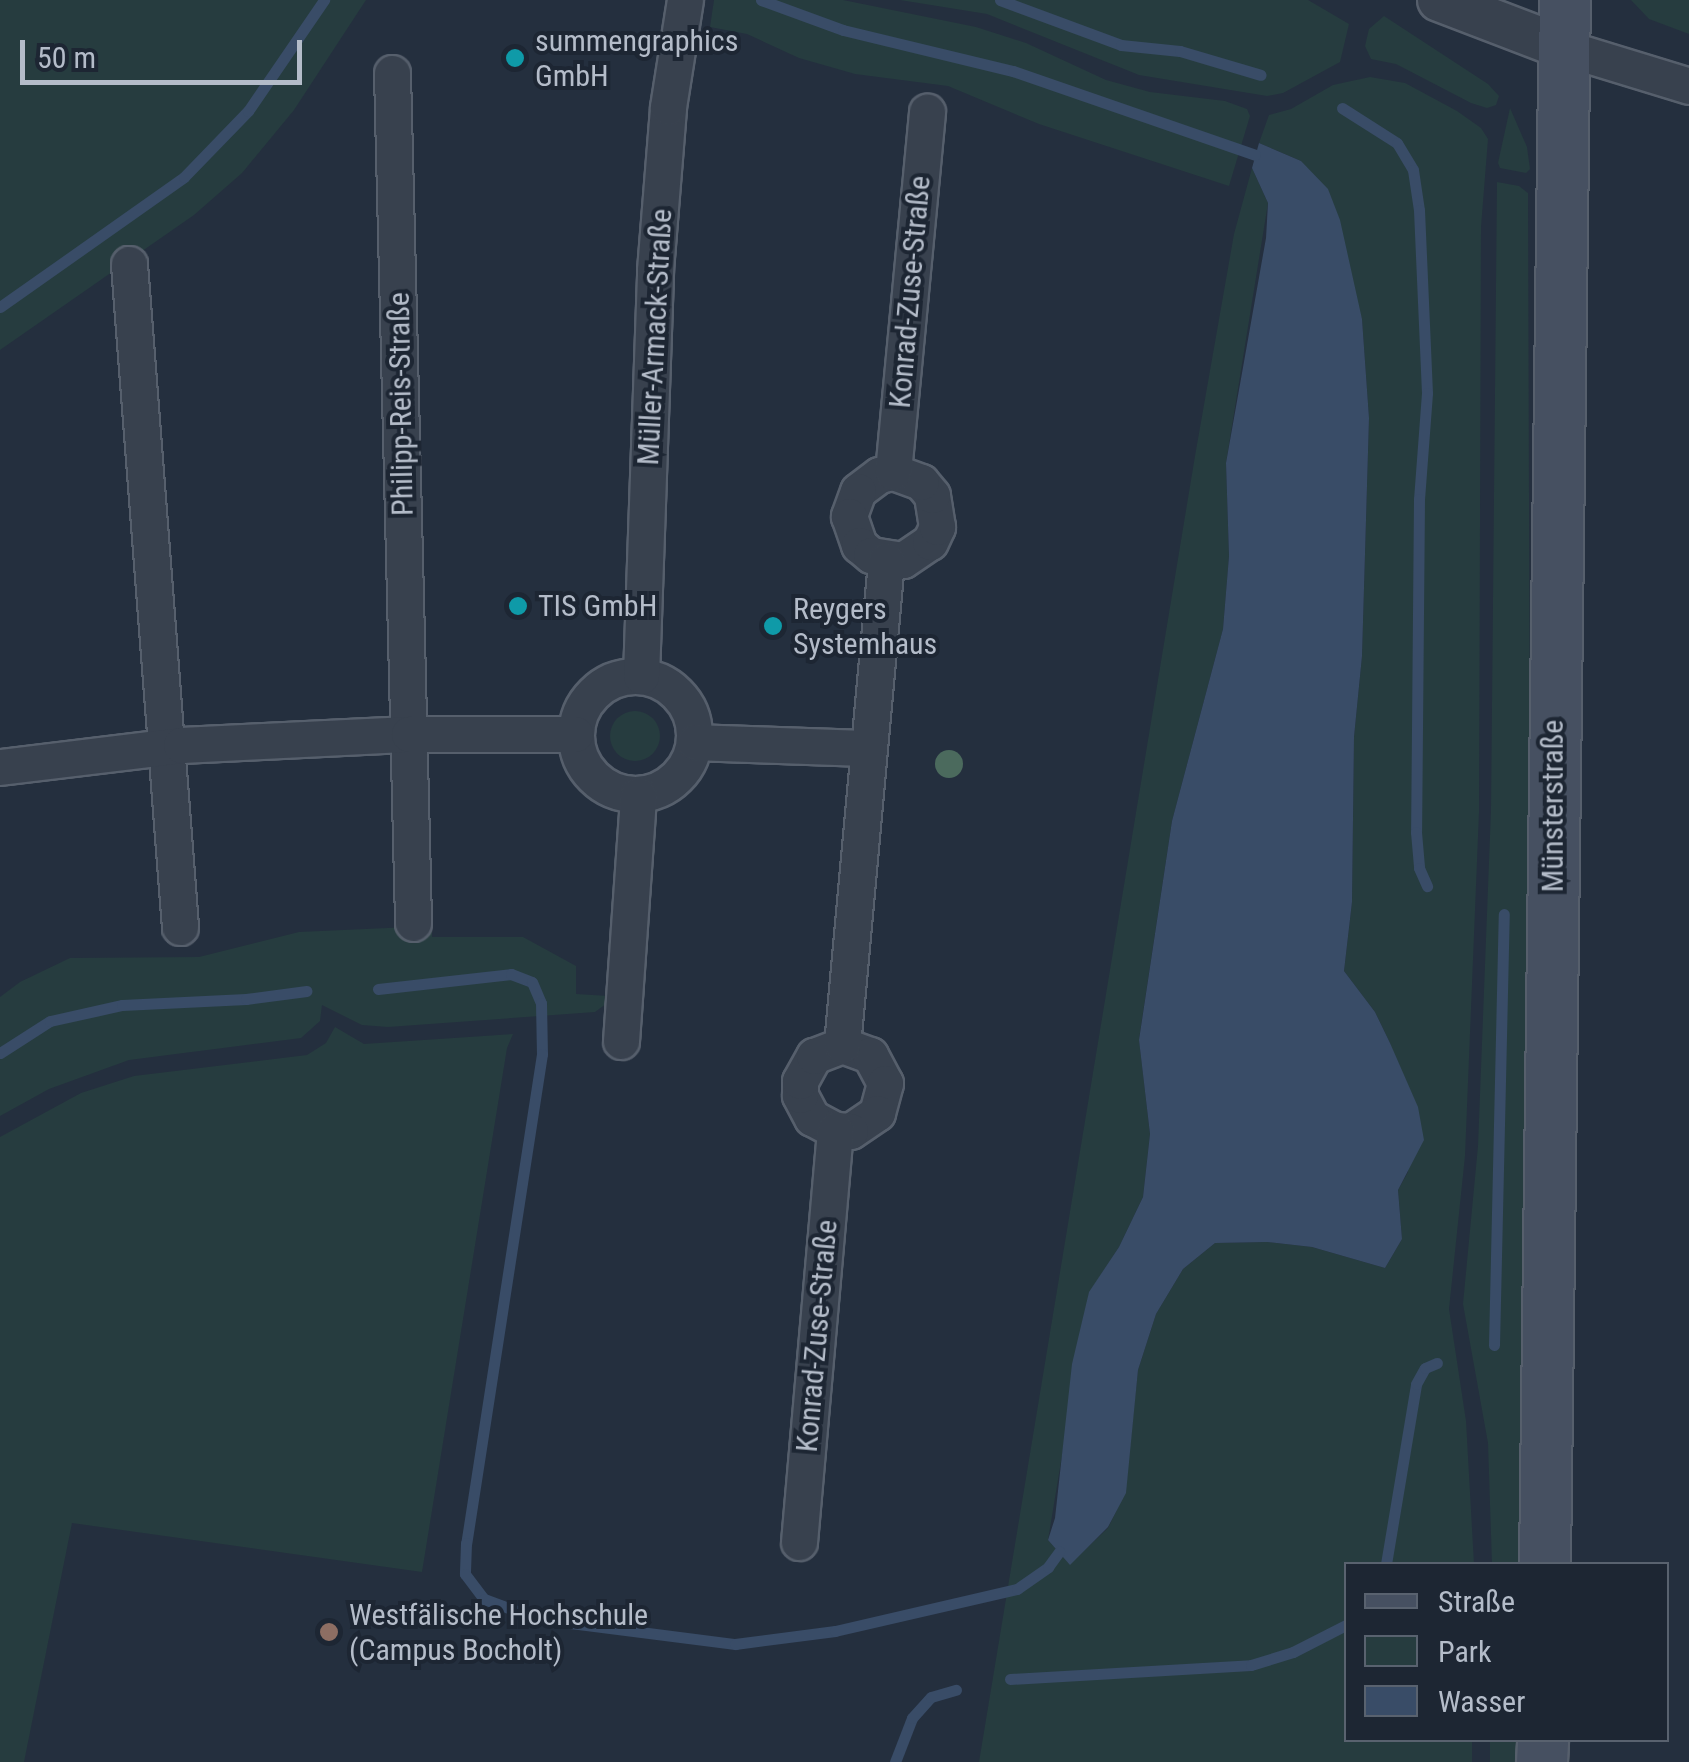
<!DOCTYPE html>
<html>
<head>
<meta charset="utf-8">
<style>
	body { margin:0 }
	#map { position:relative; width:1689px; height:1762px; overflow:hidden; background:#242f3e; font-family:"Roboto Condensed",sans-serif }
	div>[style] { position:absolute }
	.green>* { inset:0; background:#263c3f; transform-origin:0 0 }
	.round { border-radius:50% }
	.water>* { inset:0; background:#394c67 }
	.stream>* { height:11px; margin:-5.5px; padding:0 5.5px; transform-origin:5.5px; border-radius:5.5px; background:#394c67 }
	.roads { filter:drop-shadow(2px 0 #565f6c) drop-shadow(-2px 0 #565f6c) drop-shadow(0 2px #565f6c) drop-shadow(0 -2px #565f6c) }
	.minor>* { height:35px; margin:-17.5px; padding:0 17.5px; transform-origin:17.5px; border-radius:17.5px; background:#38414e }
	.minor>.ring { margin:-17.5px; padding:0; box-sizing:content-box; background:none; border:35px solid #38414e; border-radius:50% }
	.tertiary>* { height:42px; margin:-21px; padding:0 21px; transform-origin:21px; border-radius:21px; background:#38414e }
	.secondary>* { height:50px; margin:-25px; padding:0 25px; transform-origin:25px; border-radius:25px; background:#465061 }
	.trees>* { width:28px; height:28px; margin:-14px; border-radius:50%; background:#4b6a5d }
	.dots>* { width:28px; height:28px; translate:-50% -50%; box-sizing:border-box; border:5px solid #1d2633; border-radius:50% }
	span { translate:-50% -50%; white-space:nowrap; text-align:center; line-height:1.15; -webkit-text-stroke:8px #1d2633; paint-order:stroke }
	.poi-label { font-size:30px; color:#b4bcc9 }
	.left { translate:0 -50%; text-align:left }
	.street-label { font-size:30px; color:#b4bcc9 }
	.legend { position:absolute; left:1344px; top:1562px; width:325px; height:180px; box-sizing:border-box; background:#1d2633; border:2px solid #59626f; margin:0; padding:12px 18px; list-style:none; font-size:30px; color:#b4bcc9 }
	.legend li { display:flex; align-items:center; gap:20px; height:50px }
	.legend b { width:50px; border:2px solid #59626f }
	.scale { position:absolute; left:20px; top:40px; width:282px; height:45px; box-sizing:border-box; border:5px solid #b4bcc9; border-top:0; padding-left:12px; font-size:30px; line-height:35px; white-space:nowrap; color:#b4bcc9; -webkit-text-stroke:8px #1d2633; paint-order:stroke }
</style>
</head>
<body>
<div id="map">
	<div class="green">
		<i style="clip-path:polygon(0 0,366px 0,294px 110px,242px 173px,194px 215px,0 350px)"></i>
		<i style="clip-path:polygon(714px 0,843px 0,976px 27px,1026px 43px,1106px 80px,1150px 92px,1225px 101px,1247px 109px,1250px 116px,1229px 186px,1039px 124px,948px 86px,855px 74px,799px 58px,747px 34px,710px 27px)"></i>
		<i style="clip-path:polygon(900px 0,1308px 0,1349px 24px,1340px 62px,1283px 93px,1267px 96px,1139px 75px,987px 14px)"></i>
		<i style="clip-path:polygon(1631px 0,1689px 0,1689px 34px,1649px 19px)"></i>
		<i style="clip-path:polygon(1384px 16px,1488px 84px,1499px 96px,1496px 105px,1487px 108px,1471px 103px,1396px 64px,1371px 59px,1365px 46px,1369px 29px)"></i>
		<i style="clip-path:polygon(1370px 77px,1405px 83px,1457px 111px,1481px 128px,1488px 139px,1481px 227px,1479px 812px,1465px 1156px,1449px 1309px,1466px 1421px,1474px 1564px,1346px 1564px,1346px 1740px,1472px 1740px,1472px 1762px,979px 1762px,1195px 456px,1234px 234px,1252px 168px,1268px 203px,1226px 463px,1229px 556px,1223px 629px,1172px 821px,1139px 1039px,1150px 1134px,1143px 1197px,1119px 1247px,1089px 1293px,1048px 1540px,1070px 1564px,1108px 1528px,1125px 1493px,1138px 1370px,1156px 1314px,1183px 1269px,1215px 1243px,1267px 1242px,1312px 1247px,1385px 1268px,1402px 1239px,1398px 1190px,1408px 1172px,1390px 1043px,1375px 1012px,1344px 971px,1352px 902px,1354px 737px,1362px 656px,1369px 418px,1362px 319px,1301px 161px,1259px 143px,1269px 115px,1291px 109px,1333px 85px)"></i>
		<i style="clip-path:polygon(1510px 108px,1527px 147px,1530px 169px,1526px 173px,1500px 168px,1498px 163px)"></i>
		<i style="clip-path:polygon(1497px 182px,1519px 186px,1528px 193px,1530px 803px,1521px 1564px,1492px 1564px,1488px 1443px,1463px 1304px,1478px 1146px,1491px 810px)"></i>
		<i class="round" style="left:610px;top:711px;width:50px;height:50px"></i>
		<i style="clip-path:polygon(432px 926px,432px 937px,523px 937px,576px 966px,576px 994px,609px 996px,610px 1001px,595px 1012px,388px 1027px,362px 1025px,322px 1005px,320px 1021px,301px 1038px,129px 1060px,49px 1089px,0 1116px,0 997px,20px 982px,70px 958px,199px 957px,299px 932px)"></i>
		<i style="clip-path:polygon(335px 1027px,364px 1044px,513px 1034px,507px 1048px,422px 1572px,72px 1523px,24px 1762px,0 1762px,0 1137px,81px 1093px,134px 1076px,307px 1055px,326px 1043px)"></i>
		<i style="left:1490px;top:1740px;width:29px;height:22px"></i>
	</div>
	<div class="water">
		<i style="clip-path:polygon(1259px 143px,1301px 161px,1328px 189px,1340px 220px,1362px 319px,1369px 418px,1362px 656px,1354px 737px,1352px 902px,1344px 971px,1375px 1012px,1390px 1043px,1418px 1107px,1424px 1140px,1398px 1190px,1402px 1239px,1385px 1268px,1312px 1247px,1267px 1242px,1215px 1243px,1183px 1269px,1156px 1314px,1138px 1370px,1126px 1493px,1108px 1527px,1070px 1565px,1048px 1540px,1055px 1518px,1072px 1364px,1089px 1292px,1119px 1247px,1143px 1197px,1150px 1134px,1139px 1040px,1172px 821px,1223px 629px,1229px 556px,1226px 463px,1266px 238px,1268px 203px,1252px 168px)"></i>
	</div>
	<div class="stream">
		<i style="left:761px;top:0;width:87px;rotate:20.1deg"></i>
		<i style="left:843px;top:30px;width:175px;rotate:13.6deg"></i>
		<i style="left:1013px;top:71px;width:256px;rotate:19.1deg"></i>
		<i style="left:1000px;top:0;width:129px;rotate:20.4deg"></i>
		<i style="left:1121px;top:45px;width:59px;rotate:5.8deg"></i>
		<i style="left:1180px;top:51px;width:84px;rotate:16.5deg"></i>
		<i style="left:1342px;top:108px;width:65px;rotate:32.5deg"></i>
		<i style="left:1397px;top:143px;width:31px;rotate:59deg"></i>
		<i style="left:1413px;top:170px;width:40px;rotate:81.5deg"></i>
		<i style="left:1419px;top:210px;width:183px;rotate:87.5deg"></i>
		<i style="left:1427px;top:393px;width:106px;rotate:94.3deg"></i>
		<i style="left:1419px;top:499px;width:333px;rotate:90.5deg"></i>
		<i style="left:1416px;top:832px;width:36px;rotate:85deg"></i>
		<i style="left:1419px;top:868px;width:20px;rotate:66deg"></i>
		<i style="left:0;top:307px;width:225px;rotate:-35.2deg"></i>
		<i style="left:184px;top:177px;width:92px;rotate:-45.9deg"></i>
		<i style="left:248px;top:111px;width:135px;rotate:-55.6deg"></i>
		<i style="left:378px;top:989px;width:134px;rotate:-6.4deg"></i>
		<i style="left:511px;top:974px;width:22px;rotate:21deg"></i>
		<i style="left:532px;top:982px;width:23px;rotate:67deg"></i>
		<i style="left:541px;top:1003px;width:51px;rotate:88.9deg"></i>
		<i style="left:542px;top:1054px;width:495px;rotate:98.8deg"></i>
		<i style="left:466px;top:1543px;width:31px;rotate:92deg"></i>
		<i style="left:465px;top:1574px;width:31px;rotate:53deg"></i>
		<i style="left:484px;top:1599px;width:59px;rotate:20deg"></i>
		<i style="left:539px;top:1619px;width:198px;rotate:7.3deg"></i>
		<i style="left:735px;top:1644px;width:101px;rotate:-7.4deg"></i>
		<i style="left:835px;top:1631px;width:187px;rotate:-13deg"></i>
		<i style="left:1017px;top:1589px;width:38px;rotate:-35deg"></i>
		<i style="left:1048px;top:1567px;width:19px;rotate:-54deg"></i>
		<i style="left:0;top:1053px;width:59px;rotate:-32.6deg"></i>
		<i style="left:50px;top:1021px;width:74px;rotate:-12.5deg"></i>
		<i style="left:122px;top:1005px;width:124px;rotate:-2.8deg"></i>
		<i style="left:246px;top:999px;width:61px;rotate:-7.6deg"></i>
		<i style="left:1494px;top:1345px;width:431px;rotate:-88.7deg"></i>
		<i style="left:1386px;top:1564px;width:182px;rotate:-80.5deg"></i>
		<i style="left:1416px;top:1384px;width:18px;rotate:-61deg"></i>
		<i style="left:1425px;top:1368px;width:13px;rotate:-23deg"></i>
		<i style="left:1010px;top:1679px;width:241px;rotate:-3.3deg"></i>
		<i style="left:1251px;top:1665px;width:44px;rotate:-17.2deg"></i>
		<i style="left:1293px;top:1652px;width:59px;rotate:-27deg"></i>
		<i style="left:895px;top:1762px;width:47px;rotate:-68.9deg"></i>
		<i style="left:912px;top:1718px;width:28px;rotate:-48deg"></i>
		<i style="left:931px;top:1697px;width:26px;rotate:-16deg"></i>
	</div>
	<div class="roads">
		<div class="minor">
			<i style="left:1565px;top:48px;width:130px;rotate:17deg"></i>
			<i style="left:392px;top:73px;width:850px;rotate:88.58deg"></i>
			<i style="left:129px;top:264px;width:665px;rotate:85.6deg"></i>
			<i style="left:893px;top:472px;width:14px;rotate:168deg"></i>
			<i style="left:879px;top:475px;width:26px;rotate:143deg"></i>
			<i style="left:858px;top:491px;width:27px;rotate:110deg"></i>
			<i style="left:849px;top:516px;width:31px;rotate:71deg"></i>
			<i style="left:859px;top:545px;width:16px;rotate:40deg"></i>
			<i style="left:871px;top:555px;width:32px;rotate:9deg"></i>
			<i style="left:903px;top:560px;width:32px;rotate:-34deg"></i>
			<i style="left:930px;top:542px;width:17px;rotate:-65deg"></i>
			<i style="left:937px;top:527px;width:32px;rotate:-99deg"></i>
			<i style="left:932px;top:495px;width:17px;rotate:-130deg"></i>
			<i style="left:921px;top:482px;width:30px;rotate:-160deg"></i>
			<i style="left:893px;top:472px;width:362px;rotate:-84.6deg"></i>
			<i class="ring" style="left:576px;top:676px;width:83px;height:83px"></i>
			<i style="left:641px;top:676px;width:406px;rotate:-88deg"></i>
			<i style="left:655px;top:270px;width:164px;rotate:-85.4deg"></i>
			<i style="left:668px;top:107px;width:108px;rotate:-81deg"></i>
			<i style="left:695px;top:742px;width:174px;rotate:2deg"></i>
			<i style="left:0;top:767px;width:182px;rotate:-6.9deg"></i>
			<i style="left:181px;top:745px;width:228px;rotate:-2.8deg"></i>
			<i style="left:409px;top:734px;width:166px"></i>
			<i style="left:621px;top:1041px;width:247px;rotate:-86deg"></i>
			<i style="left:842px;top:1045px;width:30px;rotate:20deg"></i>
			<i style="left:870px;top:1055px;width:32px;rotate:62deg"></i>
			<i style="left:885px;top:1083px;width:31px;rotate:105deg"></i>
			<i style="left:877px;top:1113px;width:32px;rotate:146deg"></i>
			<i style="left:850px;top:1131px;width:15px;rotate:-176deg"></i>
			<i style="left:835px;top:1130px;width:26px;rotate:-152deg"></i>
			<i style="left:812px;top:1118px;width:26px;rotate:-118deg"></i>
			<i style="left:800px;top:1095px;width:14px;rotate:-90deg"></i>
			<i style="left:800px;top:1081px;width:29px;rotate:-61deg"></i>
			<i style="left:814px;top:1056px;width:30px;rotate:-21deg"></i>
			<i style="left:842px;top:1045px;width:487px;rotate:-84.8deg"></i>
			<i style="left:799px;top:1542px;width:414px;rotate:-85deg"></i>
		</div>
		<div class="tertiary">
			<i style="left:1439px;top:0;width:135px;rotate:20.9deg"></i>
		</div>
		<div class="secondary">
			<i style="left:1545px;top:1564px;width:1564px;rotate:-89.27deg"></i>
			<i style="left:1542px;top:1762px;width:22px;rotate:-87deg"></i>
		</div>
	</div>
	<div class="trees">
		<i style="left:949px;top:764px"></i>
	</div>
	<div class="dots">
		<i style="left:515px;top:58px;background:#0f9aa8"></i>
		<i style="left:518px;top:606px;background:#0f9aa8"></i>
		<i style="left:773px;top:626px;background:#0f9aa8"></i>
		<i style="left:329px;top:1632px;background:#8d6e63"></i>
	</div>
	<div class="poi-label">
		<span class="left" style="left:535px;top:58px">summengraphics<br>GmbH</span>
		<span class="left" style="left:538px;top:606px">TIS GmbH</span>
		<span class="left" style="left:793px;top:626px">Reygers<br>Systemhaus</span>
		<span class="left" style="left:349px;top:1632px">Westfälische Hochschule<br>(Campus Bocholt)</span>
	</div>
	<div class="street-label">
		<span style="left:910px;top:292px;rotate:-85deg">Konrad-Zuse-Straße</span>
		<span style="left:655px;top:337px;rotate:-87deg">Müller-Armack-Straße</span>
		<span style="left:401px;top:404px;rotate:-91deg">Philipp-Reis-Straße</span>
		<span style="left:1553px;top:806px;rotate:-90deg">Münsterstraße</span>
		<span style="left:817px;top:1336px;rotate:-85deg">Konrad-Zuse-Straße</span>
	</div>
	<ul class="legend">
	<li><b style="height:12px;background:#465061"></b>Straße</li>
	<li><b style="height:28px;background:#263c3f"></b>Park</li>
	<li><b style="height:28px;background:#394c67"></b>Wasser</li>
	</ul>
	<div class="scale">50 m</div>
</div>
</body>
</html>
